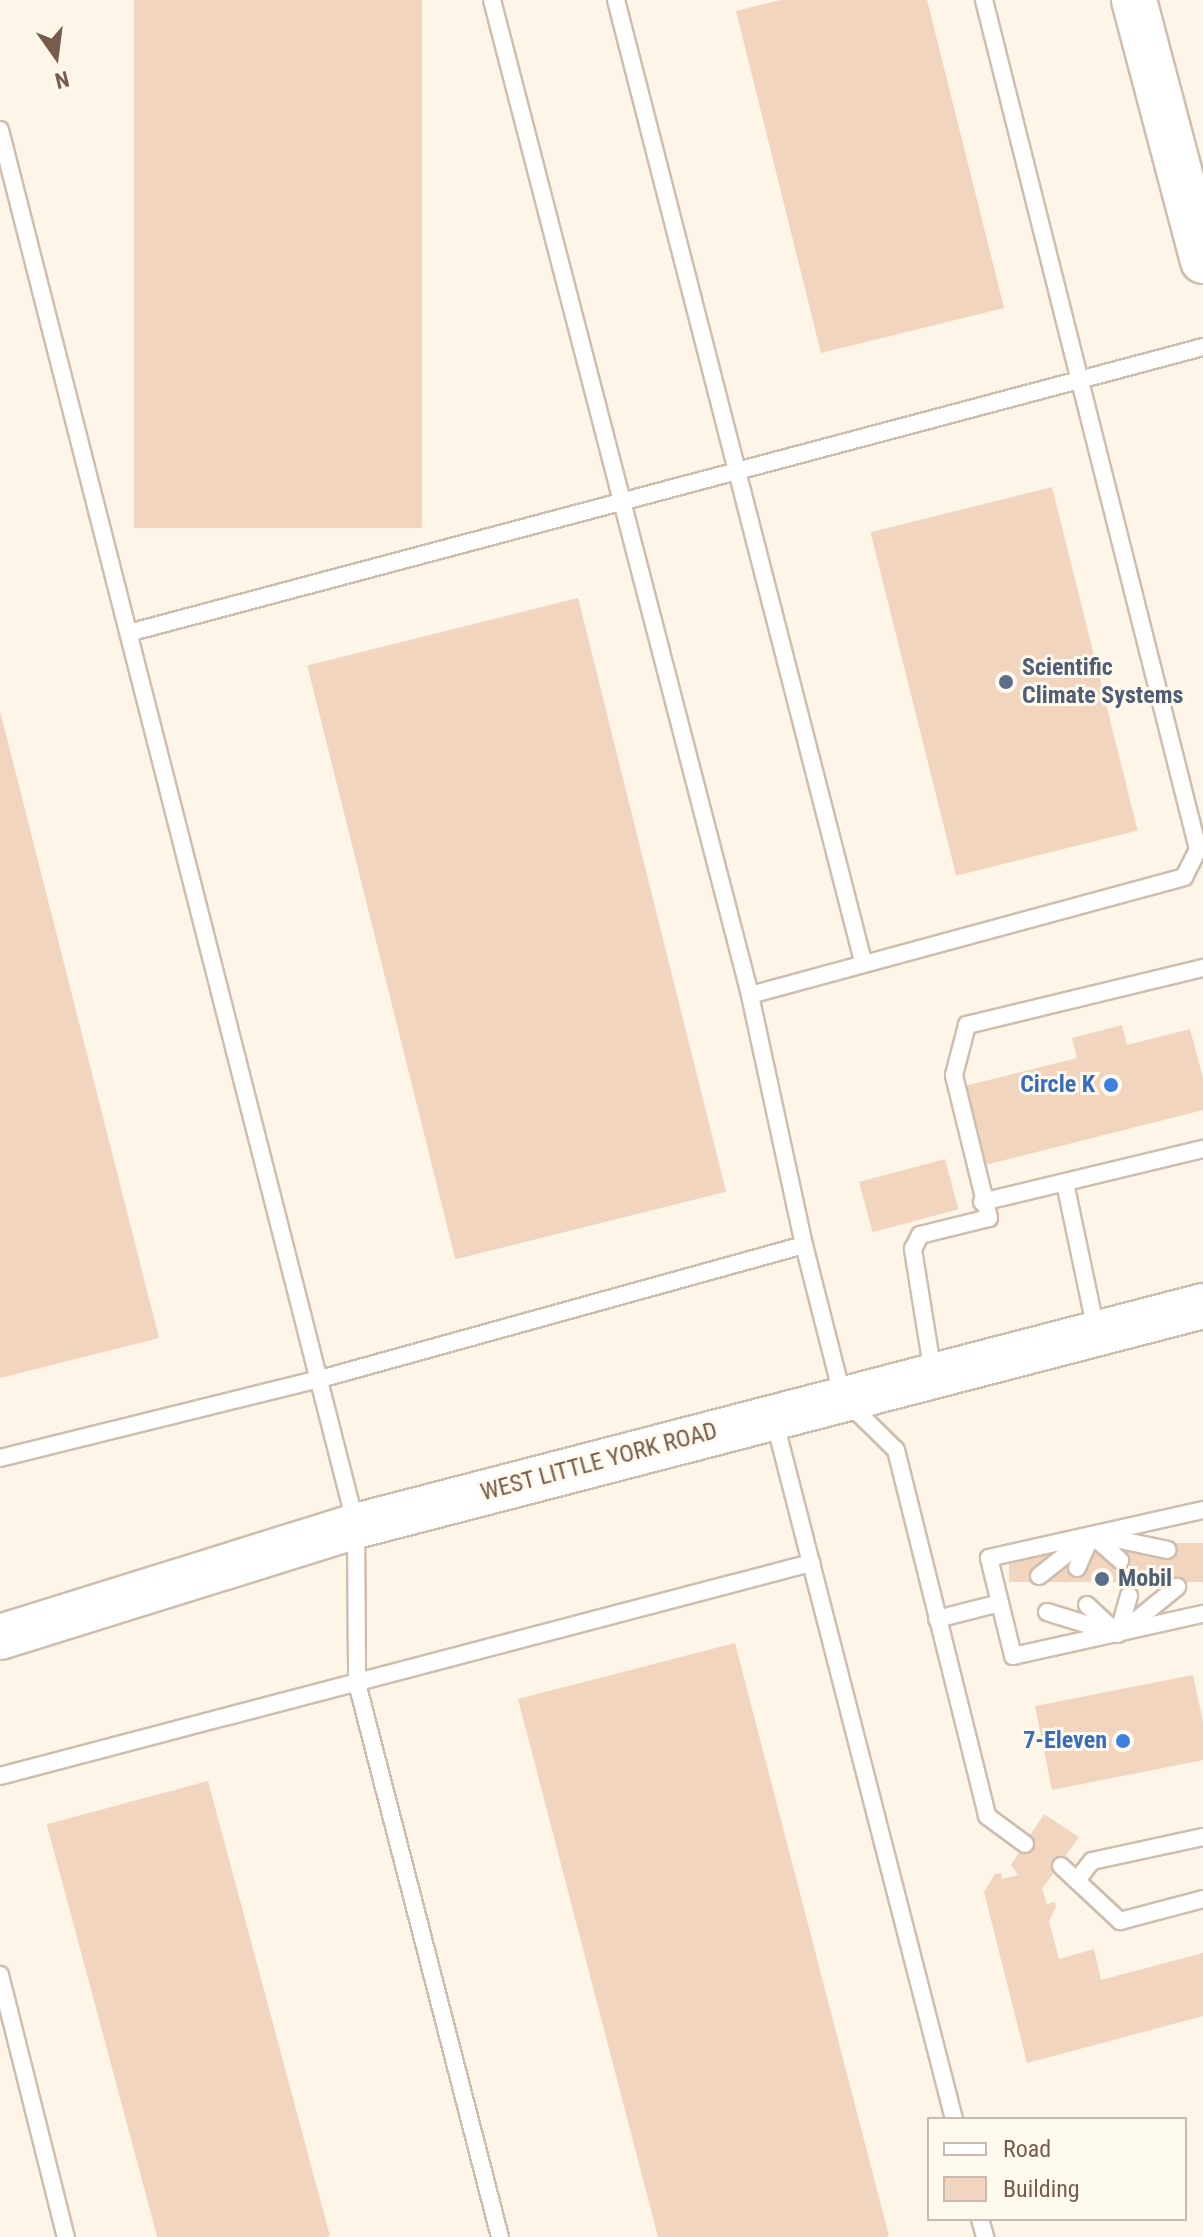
<!DOCTYPE html>
<html>
<head>
<meta charset="utf-8">
<style>
	body { margin:0 }
	#map { position:relative; width:1203px; height:2237px; overflow:hidden; background:#fcf5e8; font-family:"Roboto Condensed",sans-serif }
	div>[style] { position:absolute }
	.building>* { inset:0; background:#f2d5bf; transform-origin:0 0 }
	.roads { filter:drop-shadow(2px 0 #cfbdad) drop-shadow(-2px 0 #cfbdad) drop-shadow(0 2px #cfbdad) drop-shadow(0 -2px #cfbdad) }
	.service>* { height:16px; margin:-8px; padding:0 8px; transform-origin:8px; border-radius:8px; background:#fff }
	.secondary>* { height:44px; margin:-22px; padding:0 22px; transform-origin:22px; border-radius:22px; background:#fff }
	.dots>* { width:22px; height:22px; translate:-50% -50%; box-sizing:border-box; border:4px solid #fff9ee; border-radius:50% }
	span { translate:-50% -50%; white-space:nowrap; text-align:center; line-height:1.15; -webkit-text-stroke:6px #fff9ee; paint-order:stroke }
	.service-label { font-size:24px; color:#4e5e75; font-weight:700 }
	.left { translate:0 -50%; text-align:left }
	.shop-label { font-size:24px; color:#366cbe; font-weight:700 }
	.right { translate:-100% -50%; text-align:right }
	.street-label { font-size:24px; color:#775c4b }
	.legend { position:absolute; left:927px; top:2117px; width:260px; height:104px; box-sizing:border-box; background:#fff9ee; border:2px solid #c9baad; margin:0; padding:10px 14px; list-style:none; font-size:24px; color:#775c4b }
	.legend li { display:flex; align-items:center; gap:16px; height:40px }
	.legend b { width:40px; border:2px solid #c9baad }
	.north { position:absolute; left:16px; top:16px; width:80px; height:80px; -webkit-text-stroke:6px #fff9ee; paint-order:stroke; rotate:166deg; font-size:22px; font-weight:700; line-height:32px; text-align:center; color:#775c4b }
	.north::after { content:''; display:block; margin:auto; width:28px; height:36px; background:#775c4b; clip-path:polygon(50% 0,100% 100%,50% 72%,0 100%) }
</style>
</head>
<body>
<div id="map">
	<div class="building">
		<i style="left:134px;top:0;width:288px;height:528px"></i>
		<i style="clip-path:polygon(780px 0,927px 0,1004px 308px,821px 353px,736px 11px)"></i>
		<i style="left:1052px;top:487px;width:354px;height:187px;rotate:76deg"></i>
		<i style="left:578px;top:598px;width:612px;height:279px;rotate:76deg"></i>
		<i style="clip-path:polygon(0 711px,159px 1338px,0 1378px)"></i>
		<i style="clip-path:polygon(1122px 1025px,1127px 1045px,1190px 1029px,1203px 1078px,1203px 1110px,985px 1165px,965px 1086px,1077px 1058px,1072px 1038px)"></i>
		<i style="left:945px;top:1159px;width:52px;height:89px;rotate:75deg"></i>
		<i style="left:1203px;top:1543px;width:39px;height:194px;rotate:90deg"></i>
		<i style="clip-path:polygon(735px 1643px,889px 2236px,885px 2237px,658px 2237px,518px 1699px)"></i>
		<i style="clip-path:polygon(1193px 1675px,1203px 1722px,1203px 1760px,1052px 1790px,1035px 1706px)"></i>
		<i style="left:208px;top:1781px;width:471px;height:167px;rotate:75deg"></i>
		<i style="clip-path:polygon(1044px 1814px,1079px 1837px,1042px 1889px,1047px 1904px,1055px 1902px,1056px 1907px,1049px 1921px,1059px 1959px,1094px 1949px,1101px 1980px,1203px 1953px,1203px 2016px,1027px 2063px,984px 1892px,995px 1874px,1001px 1873px,1002px 1879px,1018px 1875px,1011px 1865px)"></i>
	</div>
	<div class="roads">
		<div class="service">
			<i style="left:492px;top:0;width:1028px;rotate:75.46deg"></i>
			<i style="left:616px;top:0;width:992px;rotate:75.59deg"></i>
			<i style="left:0;top:130px;width:1441px;rotate:75.69deg"></i>
			<i style="left:356px;top:1526px;width:157px;rotate:89.6deg"></i>
			<i style="left:357px;top:1683px;width:572px;rotate:75.53deg"></i>
			<i style="left:132px;top:632px;width:1108px;rotate:-14.9deg"></i>
			<i style="left:1065px;top:1183px;width:150px;rotate:78.1deg"></i>
			<i style="left:982px;top:1202px;width:227px;rotate:-13.5deg"></i>
			<i style="left:804px;top:1245px;width:158px;rotate:75.7deg"></i>
			<i style="left:843px;top:1398px;width:74px;rotate:44.5deg"></i>
			<i style="left:896px;top:1450px;width:377px;rotate:76deg"></i>
			<i style="left:987px;top:1816px;width:47px;rotate:36.4deg"></i>
			<i style="left:933px;top:1373px;width:126px;rotate:-99.2deg"></i>
			<i style="left:913px;top:1249px;width:16px;rotate:-63deg"></i>
			<i style="left:920px;top:1235px;width:71px;rotate:-13.8deg"></i>
			<i style="left:989px;top:1218px;width:147px;rotate:-103.8deg"></i>
			<i style="left:954px;top:1075px;width:52px;rotate:-75.4deg"></i>
			<i style="left:967px;top:1025px;width:243px;rotate:-13.6deg"></i>
			<i style="left:774px;top:1419px;width:723px;rotate:75.58deg"></i>
			<i style="left:0;top:1458px;width:330px;rotate:-13.9deg"></i>
			<i style="left:320px;top:1379px;width:502px;rotate:-15.48deg"></i>
			<i style="left:804px;top:1245px;width:256px;rotate:-102.2deg"></i>
			<i style="left:750px;top:995px;width:450px;rotate:-15.2deg"></i>
			<i style="left:1184px;top:877px;width:31px;rotate:-63deg"></i>
			<i style="left:1198px;top:849px;width:876px;rotate:-104.15deg"></i>
			<i style="left:1203px;top:1510px;width:219px;rotate:167.4deg"></i>
			<i style="left:989px;top:1558px;width:101px;rotate:76.2deg"></i>
			<i style="left:1013px;top:1656px;width:195px;rotate:-12.5deg"></i>
			<i style="left:1092px;top:1535px;width:38px;rotate:42deg"></i>
			<i style="left:1101px;top:1536px;width:68px;rotate:11.8deg"></i>
			<i style="left:1077px;top:1568px;width:35px;rotate:-66deg"></i>
			<i style="left:1039px;top:1576px;width:61px;rotate:-38.4deg"></i>
			<i style="left:1087px;top:1605px;width:37px;rotate:43deg"></i>
			<i style="left:1047px;top:1612px;width:71px;rotate:17.2deg"></i>
			<i style="left:937px;top:1619px;width:65px;rotate:-14.3deg"></i>
			<i style="left:1123px;top:1631px;width:70px;rotate:-39.2deg"></i>
			<i style="left:1118px;top:1634px;width:40px;rotate:-74deg"></i>
			<i style="left:0;top:1776px;width:839px;rotate:-14.72deg"></i>
			<i style="left:1061px;top:1866px;width:81px;rotate:43deg"></i>
			<i style="left:1120px;top:1921px;width:86px;rotate:-14.8deg"></i>
			<i style="left:1077px;top:1880px;width:24px;rotate:-52deg"></i>
			<i style="left:1092px;top:1861px;width:114px;rotate:-12.2deg"></i>
			<i style="left:0;top:1975px;width:270px;rotate:75.9deg"></i>
			<i style="left:980px;top:2219px;width:19px;rotate:74deg"></i>
		</div>
		<div class="secondary">
			<i style="left:1134px;top:0;width:270px;rotate:75.2deg"></i>
			<i style="left:0;top:1637px;width:373px;rotate:-17.3deg"></i>
			<i style="left:356px;top:1526px;width:875px;rotate:-14.56deg"></i>
		</div>
	</div>
	<div class="dots">
		<i style="left:1006px;top:682px;background:#5c6f8a"></i>
		<i style="left:1111px;top:1085px;background:#3f7fe0"></i>
		<i style="left:1102px;top:1579px;background:#5c6f8a"></i>
		<i style="left:1123px;top:1741px;background:#3f7fe0"></i>
	</div>
	<div class="service-label">
		<span class="left" style="left:1022px;top:682px">Scientific<br>Climate Systems</span>
		<span class="left" style="left:1118px;top:1579px">Mobil</span>
	</div>
	<div class="shop-label">
		<span class="right" style="left:1095px;top:1085px">Circle K</span>
		<span class="right" style="left:1107px;top:1741px">7-Eleven</span>
	</div>
	<div class="street-label">
		<span style="left:599px;top:1462px;rotate:-15deg">WEST LITTLE YORK ROAD</span>
	</div>
	<ul class="legend">
	<li><b style="height:10px;background:#fff"></b>Road</li>
	<li><b style="height:22px;background:#f2d5bf"></b>Building</li>
	</ul>
	<div class="north">N</div>
</div>
</body>
</html>
